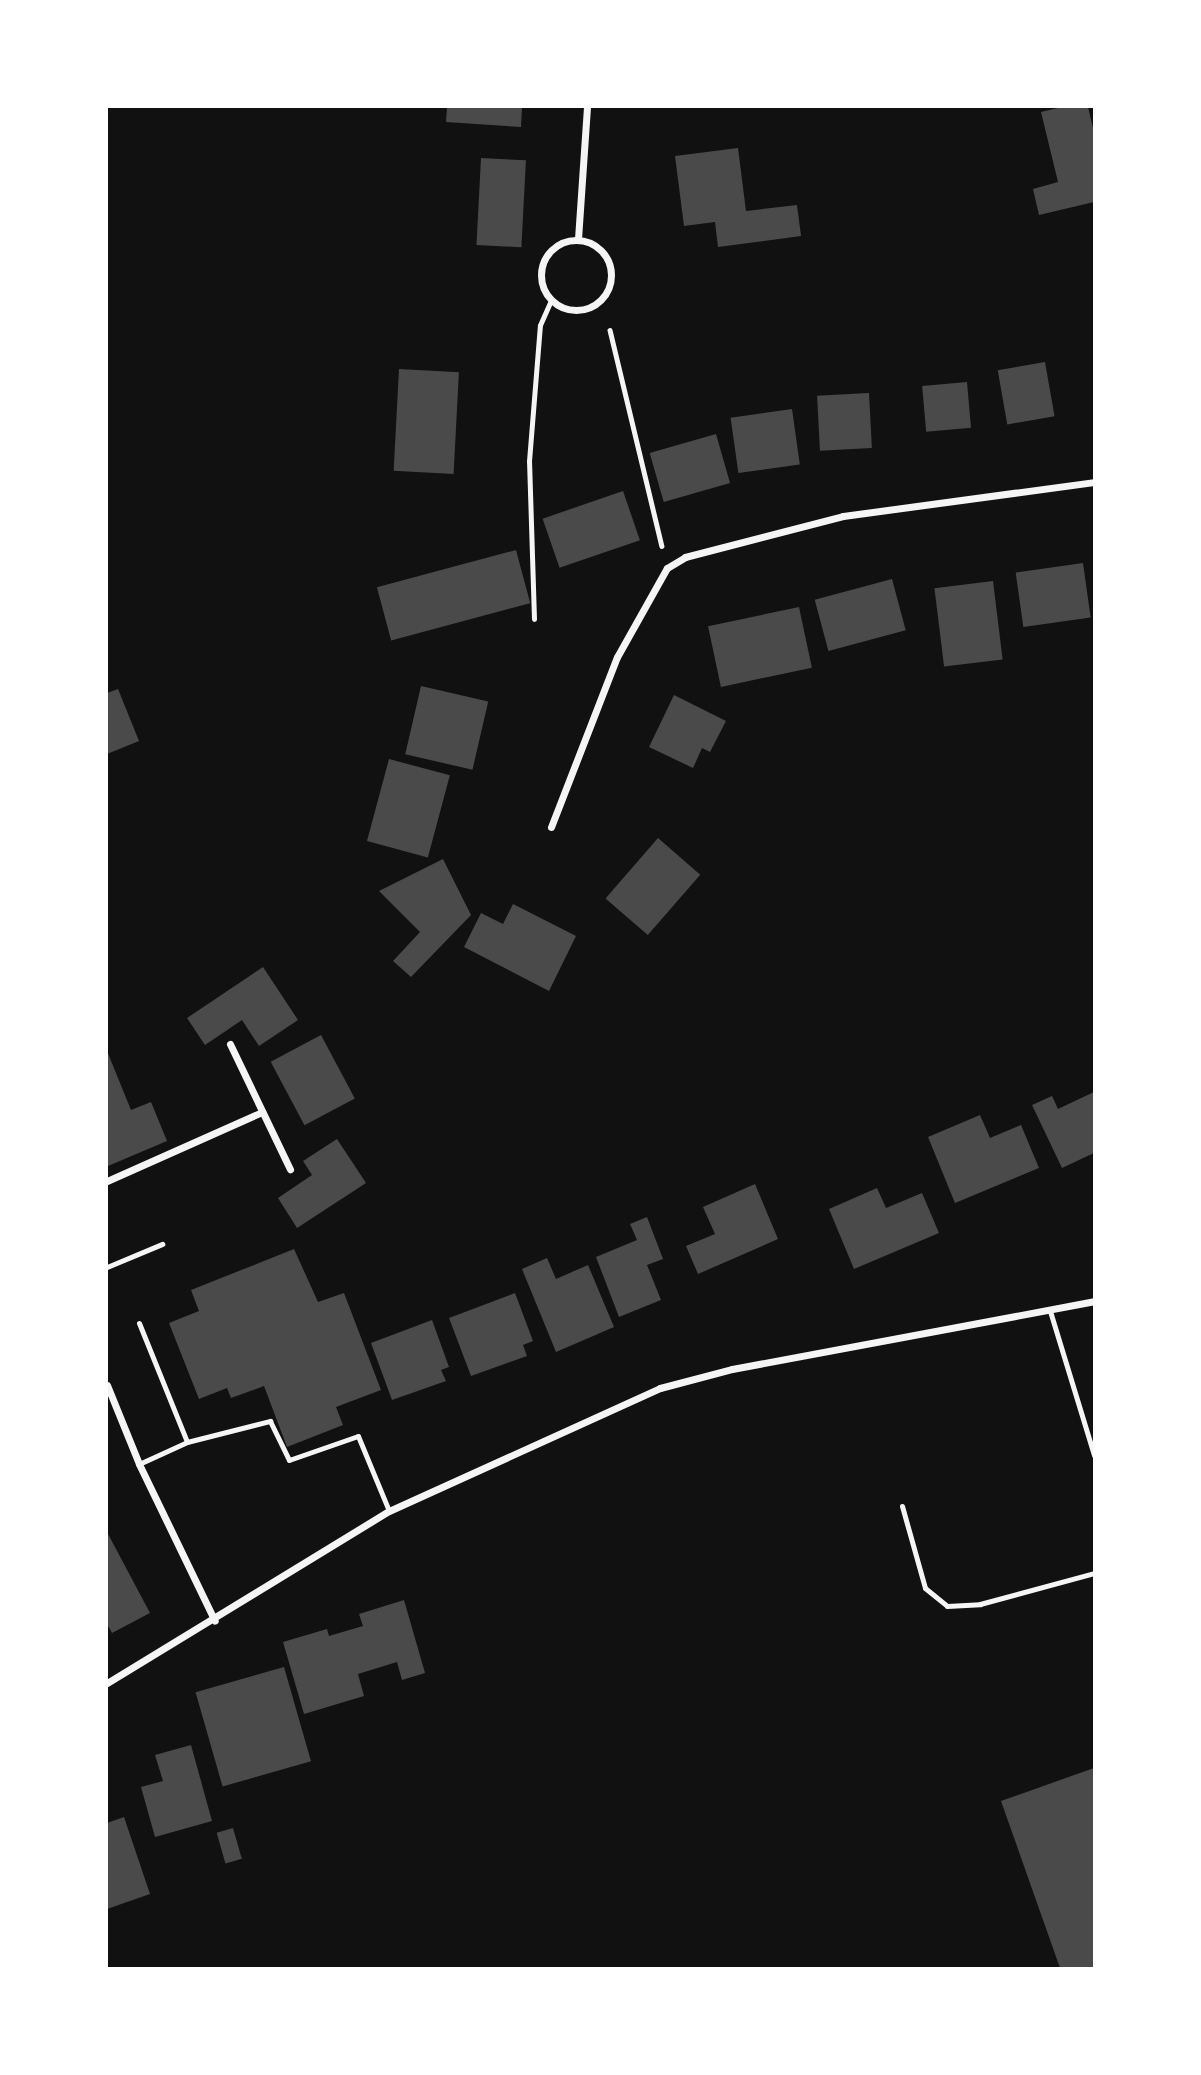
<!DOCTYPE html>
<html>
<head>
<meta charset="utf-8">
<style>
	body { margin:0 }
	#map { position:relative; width:1201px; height:2075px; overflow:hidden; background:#111; font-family:Mulish,sans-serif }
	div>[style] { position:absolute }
	.building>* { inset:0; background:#4a4a4a; transform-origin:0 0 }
	.path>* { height:4.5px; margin:-2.25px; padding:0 2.25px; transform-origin:2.25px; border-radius:2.25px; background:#f5f5f5 }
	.service>* { height:5px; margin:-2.5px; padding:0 2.5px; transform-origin:2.5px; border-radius:2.5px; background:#f5f5f5 }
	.minor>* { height:7px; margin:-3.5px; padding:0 3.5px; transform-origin:3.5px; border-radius:3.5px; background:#f5f5f5 }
	.minor>.ring { margin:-3.5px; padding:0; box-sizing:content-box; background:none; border:7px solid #f5f5f5; border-radius:50% }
	span { translate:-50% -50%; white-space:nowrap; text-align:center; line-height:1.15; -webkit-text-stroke:5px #fff; paint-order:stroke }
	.frame { position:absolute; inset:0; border:108px solid #fff; pointer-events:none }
</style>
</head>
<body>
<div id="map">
	<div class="building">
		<i style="clip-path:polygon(447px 107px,522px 107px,521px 127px,446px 122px)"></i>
		<i style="clip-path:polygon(1062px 107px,1088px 107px,1094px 132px,1094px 202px,1039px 215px,1033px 189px,1058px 182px,1041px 112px)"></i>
		<i style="clip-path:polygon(738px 148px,746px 211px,797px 205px,801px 236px,718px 247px,715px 222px,684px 226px,675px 156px)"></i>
		<i style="left:481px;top:158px;width:45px;height:87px;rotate:3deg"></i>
		<i style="left:1045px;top:362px;width:55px;height:48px;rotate:80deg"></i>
		<i style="left:399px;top:369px;width:60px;height:102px;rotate:3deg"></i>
		<i style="left:967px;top:382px;width:46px;height:45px;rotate:85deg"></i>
		<i style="left:869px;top:393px;width:55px;height:52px;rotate:87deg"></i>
		<i style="left:792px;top:409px;width:56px;height:62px;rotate:82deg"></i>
		<i style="left:716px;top:434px;width:51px;height:69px;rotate:74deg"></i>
		<i style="left:623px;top:491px;width:52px;height:85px;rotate:71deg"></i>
		<i style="left:516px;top:550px;width:55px;height:144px;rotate:75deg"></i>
		<i style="left:1083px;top:563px;width:55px;height:68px;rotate:82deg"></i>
		<i style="left:892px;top:579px;width:53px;height:80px;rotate:75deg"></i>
		<i style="left:993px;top:581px;width:79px;height:59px;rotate:83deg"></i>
		<i style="left:799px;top:607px;width:62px;height:93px;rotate:78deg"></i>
		<i style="left:421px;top:686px;width:69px;height:70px;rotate:13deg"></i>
		<i style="clip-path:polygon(118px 689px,139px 741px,107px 754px,107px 693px)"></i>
		<i style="clip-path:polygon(674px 695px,726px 721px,710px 752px,702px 748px,693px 768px,649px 747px)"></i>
		<i style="left:389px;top:759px;width:63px;height:85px;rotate:15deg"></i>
		<i style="left:658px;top:838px;width:56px;height:80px;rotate:41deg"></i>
		<i style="clip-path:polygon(443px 859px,471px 915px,411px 977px,393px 961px,420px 932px,379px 891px)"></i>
		<i style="clip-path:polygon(513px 904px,576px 936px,549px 991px,464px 947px,481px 913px,503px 924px)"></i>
		<i style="clip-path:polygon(263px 967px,298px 1020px,259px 1046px,242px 1020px,205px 1045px,187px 1018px)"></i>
		<i style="left:321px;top:1035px;width:72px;height:57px;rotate:62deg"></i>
		<i style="clip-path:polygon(107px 1051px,131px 1110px,151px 1102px,167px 1141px,108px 1166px)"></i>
		<i style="clip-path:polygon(1094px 1092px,1094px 1153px,1062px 1168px,1032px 1105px,1052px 1096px,1058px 1109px)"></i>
		<i style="clip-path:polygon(980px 1115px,990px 1138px,1021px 1125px,1039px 1168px,955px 1203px,928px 1137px)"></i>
		<i style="clip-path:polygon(337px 1139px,366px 1183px,297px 1228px,278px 1198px,312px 1175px,303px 1161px)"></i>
		<i style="clip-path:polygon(755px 1184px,778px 1239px,698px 1274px,686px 1246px,715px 1234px,703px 1207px)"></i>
		<i style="clip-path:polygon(877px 1188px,886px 1208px,922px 1193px,939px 1233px,854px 1269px,829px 1209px)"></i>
		<i style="clip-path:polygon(647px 1217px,663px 1259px,647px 1265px,661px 1300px,619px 1317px,596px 1257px,637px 1240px,630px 1224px)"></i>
		<i style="clip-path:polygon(294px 1249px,318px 1302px,344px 1293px,381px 1390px,336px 1407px,343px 1425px,287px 1447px,264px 1386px,231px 1398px,227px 1388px,199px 1399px,169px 1323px,199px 1311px,191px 1290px)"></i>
		<i style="clip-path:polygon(547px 1258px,556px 1279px,588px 1265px,614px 1327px,556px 1352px,522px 1269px)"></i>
		<i style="clip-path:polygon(515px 1293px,533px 1341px,523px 1345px,527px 1356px,471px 1376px,449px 1318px)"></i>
		<i style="clip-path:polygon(432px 1320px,449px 1367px,441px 1370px,446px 1381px,392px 1400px,371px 1343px)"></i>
		<i style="clip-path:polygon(107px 1532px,150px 1613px,112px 1633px,107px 1624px)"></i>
		<i style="clip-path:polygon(404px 1600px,425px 1673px,402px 1680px,397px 1662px,358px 1674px,364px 1696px,304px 1714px,283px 1642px,327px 1629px,329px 1636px,363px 1626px,359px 1614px)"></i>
		<i style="left:284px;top:1667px;width:98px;height:92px;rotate:74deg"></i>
		<i style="clip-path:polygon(191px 1745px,212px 1821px,155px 1837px,141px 1787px,163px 1781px,155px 1755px)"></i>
		<i style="clip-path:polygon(1094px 1768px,1094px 1968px,1060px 1968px,1001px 1801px)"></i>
		<i style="clip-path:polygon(124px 1817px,150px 1894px,107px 1909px,107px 1823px)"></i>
		<i style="left:233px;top:1828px;width:32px;height:17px;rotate:74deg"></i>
	</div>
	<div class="path">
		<i style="left:610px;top:330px;width:222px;rotate:76.5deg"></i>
	</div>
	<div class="service">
		<i style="left:534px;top:619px;width:158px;rotate:-91.8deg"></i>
		<i style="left:529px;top:461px;width:136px;rotate:-85.4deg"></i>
		<i style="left:540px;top:325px;width:27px;rotate:-66deg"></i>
		<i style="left:107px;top:1267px;width:60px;rotate:-22.7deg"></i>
		<i style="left:1050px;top:1311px;width:151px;rotate:73deg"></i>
		<i style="left:139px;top:1323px;width:128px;rotate:68deg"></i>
		<i style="left:139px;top:1464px;width:53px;rotate:-24.6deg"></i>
		<i style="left:187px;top:1442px;width:86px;rotate:-14.2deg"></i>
		<i style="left:270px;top:1421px;width:43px;rotate:64deg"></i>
		<i style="left:289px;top:1460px;width:73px;rotate:-19.2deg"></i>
		<i style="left:358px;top:1436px;width:81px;rotate:67.5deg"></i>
		<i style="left:902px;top:1506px;width:85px;rotate:74.3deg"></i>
		<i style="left:925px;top:1588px;width:28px;rotate:39deg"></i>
		<i style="left:947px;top:1606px;width:33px;rotate:-3deg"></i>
		<i style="left:980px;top:1604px;width:118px;rotate:-15.2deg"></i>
	</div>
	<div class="minor">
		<i style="left:578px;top:239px;width:132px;rotate:-86.1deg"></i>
		<i class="ring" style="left:541px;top:240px;width:63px;height:63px"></i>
		<i style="left:551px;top:827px;width:182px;rotate:-68.8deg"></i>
		<i style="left:617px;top:657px;width:102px;rotate:-60.7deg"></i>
		<i style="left:667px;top:568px;width:21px;rotate:-31deg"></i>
		<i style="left:685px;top:557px;width:163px;rotate:-14.5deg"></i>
		<i style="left:843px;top:516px;width:253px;rotate:-7.7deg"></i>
		<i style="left:230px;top:1044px;width:139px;rotate:64.4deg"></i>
		<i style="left:107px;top:1181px;width:170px;rotate:-24deg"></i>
		<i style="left:107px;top:1385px;width:85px;rotate:67.9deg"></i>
		<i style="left:139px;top:1464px;width:174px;rotate:64.2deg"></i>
		<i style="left:107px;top:1683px;width:330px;rotate:-31.4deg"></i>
		<i style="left:389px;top:1511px;width:298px;rotate:-24.4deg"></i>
		<i style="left:660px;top:1388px;width:74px;rotate:-14.8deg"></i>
		<i style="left:732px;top:1369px;width:368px;rotate:-10.6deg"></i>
	</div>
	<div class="frame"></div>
</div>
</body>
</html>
